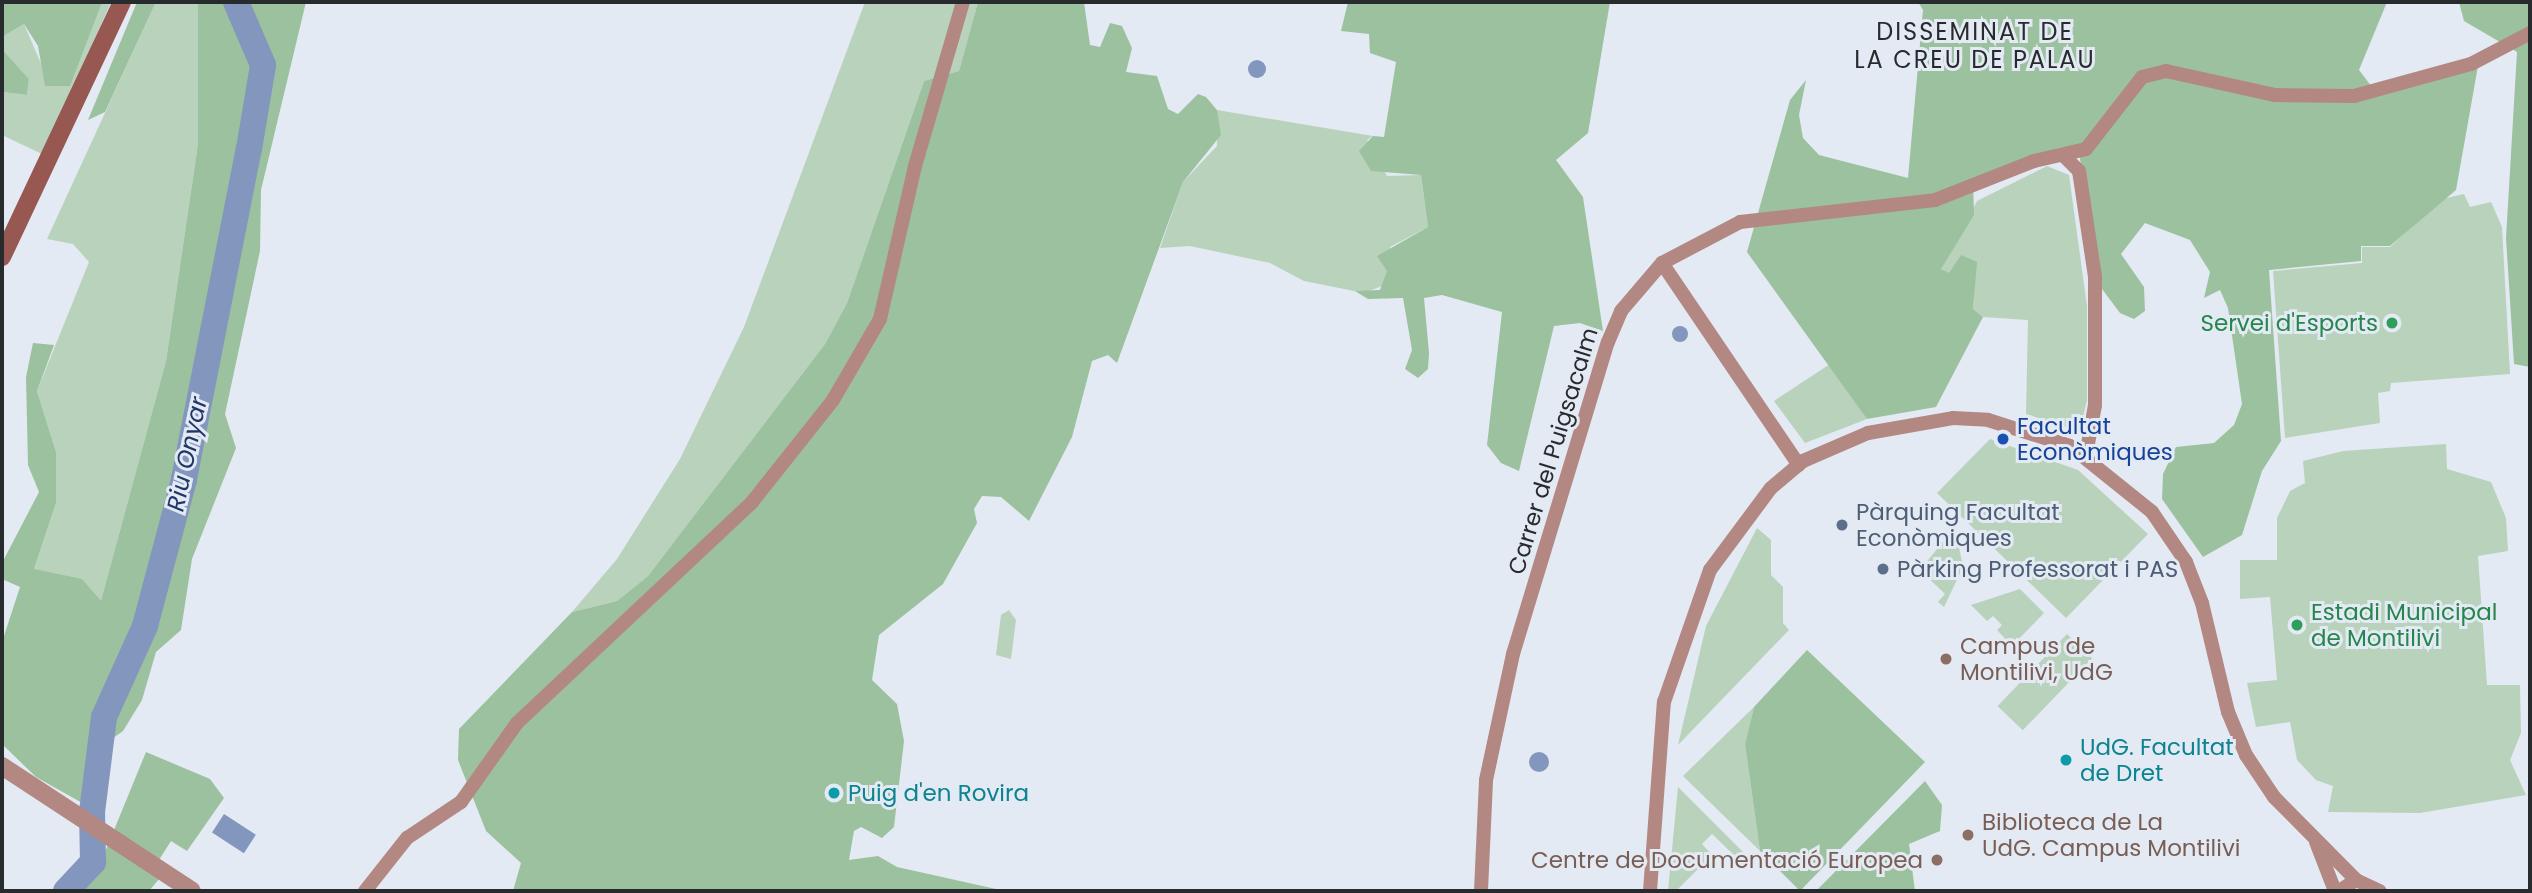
<!DOCTYPE html>
<html>
<head>
<meta charset="utf-8">
<style>
	body { margin:0 }
	#map { position:relative; width:2532px; height:893px; overflow:hidden; background:#e3eaf4; font-family:Poppins,sans-serif }
	div>[style] { position:absolute }
	.green>* { inset:0; background:#b9d2bb; transform-origin:0 0 }
	.forest>* { inset:0; background:#9cc19f }
	.water>* { inset:0; background:#8396bd; transform-origin:0 0 }
	.round { border-radius:50% }
	.river>* { height:26px; margin:-13px; padding:0 13px; transform-origin:13px; border-radius:13px; background:#8396bd }
	.minor>* { height:14px; margin:-7px; padding:0 7px; transform-origin:7px; border-radius:7px; background:#b38882 }
	.tertiary>* { height:18px; margin:-9px; padding:0 9px; transform-origin:9px; border-radius:9px; background:#b38882 }
	.secondary>* { height:18px; margin:-9px; padding:0 9px; transform-origin:9px; border-radius:9px; background:#965851 }
	.dots>* { width:19px; height:19px; translate:-50% -50%; box-sizing:border-box; border:4px solid #e3eaf4; border-radius:50% }
	span { translate:-50% -50%; white-space:nowrap; text-align:center; line-height:1.15; -webkit-text-stroke:6px #e3eaf4; paint-order:stroke }
	.leisure-label { font-size:23px; color:#27864d }
	.right { translate:-100% -50%; text-align:right }
	.left { translate:0 -50%; text-align:left }
	.transit-label { font-size:23px; color:#164399 }
	.street-label { font-size:23px; color:#282b2e }
	.service-label { font-size:23px; color:#4e5e75 }
	.education-label { font-size:23px; color:#785e54 }
	.culture-label { font-size:23px; color:#0d838f }
	.neighbourhood-label { font-size:24px; color:#282b2e; letter-spacing:2px }
	.water-label { font-size:24px; color:#203668; font-style:italic }
	.frame { position:absolute; inset:0; border:4px solid #282b2e; pointer-events:none }
</style>
</head>
<body>
<div id="map">
	<div class="green">
		<i style="clip-path:polygon(102px 2px,111px 2px,44px 155px,2px 135px,2px 92px,27px 95px,29px 79px,2px 49px,2px 37px,24px 24px,45px 73px)"></i>
		<i style="clip-path:polygon(156px 2px,198px 2px,198px 144px,166px 361px,101px 602px,34px 569px,56px 503px,56px 452px,37px 391px,89px 262px,73px 244px,47px 239px)"></i>
		<i style="clip-path:polygon(865px 2px,978px 2px,959px 71px,924px 81px,847px 303px,825px 344px,648px 576px,617px 601px,572px 612px,617px 559px,680px 459px,744px 327px)"></i>
		<i style="clip-path:polygon(1217px 110px,1373px 136px,1367px 140px,1387px 176px,1421px 175px,1428px 227px,1390px 247px,1387px 284px,1364px 293px,1304px 281px,1270px 263px,1190px 246px,1160px 248px,1183px 182px,1217px 146px)"></i>
		<i style="clip-path:polygon(2047px 166px,2069px 175px,2087px 306px,2087px 400px,2082px 421px,2069px 428px,2026px 414px,2028px 320px,1983px 317px,1973px 309px,1976px 262px,1949px 274px,1941px 269px,1977px 201px)"></i>
		<i style="clip-path:polygon(2464px 194px,2470px 207px,2491px 202px,2502px 227px,2510px 374px,2391px 383px,2390px 391px,2378px 393px,2380px 423px,2285px 438px,2273px 271px,2362px 263px,2362px 247px,2390px 247px,2442px 199px)"></i>
		<i style="clip-path:polygon(1830px 364px,1867px 419px,1805px 443px,1774px 401px)"></i>
		<i style="clip-path:polygon(1990px 439px,2078px 470px,2148px 534px,2066px 618px,1937px 493px)"></i>
		<i style="clip-path:polygon(2446px 444px,2447px 469px,2491px 482px,2506px 518px,2508px 551px,2478px 556px,2487px 685px,2520px 685px,2521px 733px,2510px 760px,2526px 795px,2420px 813px,2328px 812px,2333px 786px,2316px 780px,2297px 760px,2290px 722px,2256px 727px,2247px 683px,2277px 680px,2270px 597px,2240px 599px,2240px 560px,2277px 560px,2277px 518px,2290px 491px,2305px 483px,2303px 461px,2343px 451px)"></i>
		<i style="clip-path:polygon(1955px 527px,1963px 567px,1944px 607px,1938px 602px,1945px 594px,1920px 570px)"></i>
		<i style="clip-path:polygon(1757px 528px,1771px 540px,1771px 575px,1783px 587px,1783px 623px,1789px 630px,1678px 745px,1706px 626px)"></i>
		<i style="clip-path:polygon(2020px 589px,2044px 613px,2012px 646px,1997px 630px,2002px 625px,1993px 616px,1987px 621px,1971px 605px)"></i>
		<i style="clip-path:polygon(1009px 610px,1016px 620px,1011px 659px,996px 655px,1001px 615px)"></i>
		<i style="left:2067px;top:634px;width:35px;height:100px;rotate:44deg"></i>
		<i style="clip-path:polygon(1754px 707px,1745px 744px,1760px 851px,1683px 776px)"></i>
		<i style="clip-path:polygon(1678px 787px,1746px 855px,1740px 861px,1712px 834px,1702px 844px,1712px 855px,1676px 891px,1668px 891px)"></i>
	</div>
	<div class="forest">
		<i style="clip-path:polygon(2px 2px,102px 2px,70px 86px,45px 86px,38px 46px,24px 24px,2px 37px)"></i>
		<i style="clip-path:polygon(137px 2px,156px 2px,105px 112px,88px 120px)"></i>
		<i style="clip-path:polygon(198px 2px,306px 2px,261px 190px,260px 251px,225px 414px,236px 448px,192px 559px,181px 630px,156px 652px,142px 700px,123px 731px,88px 756px,84px 804px,36px 777px,2px 744px,2px 642px,20px 587px,2px 579px,2px 563px,39px 492px,28px 465px,26px 377px,33px 343px,54px 345px,37px 391px,56px 452px,56px 503px,34px 569px,82px 579px,101px 601px,166px 361px,198px 144px)"></i>
		<i style="clip-path:polygon(978px 2px,1084px 2px,1090px 45px,1100px 47px,1110px 23px,1122px 26px,1132px 48px,1126px 72px,1157px 76px,1168px 109px,1178px 114px,1198px 94px,1206px 97px,1217px 110px,1221px 135px,1183px 182px,1117px 363px,1108px 355px,1092px 361px,1072px 437px,1029px 521px,1001px 497px,982px 496px,974px 509px,977px 523px,943px 584px,879px 635px,872px 680px,897px 704px,904px 741px,894px 827px,882px 838px,861px 827px,854px 831px,849px 860px,878px 856px,897px 867px,1005px 891px,513px 891px,521px 863px,486px 831px,458px 760px,459px 729px,572px 612px,617px 601px,648px 576px,825px 344px,847px 303px,924px 81px,959px 71px)"></i>
		<i style="clip-path:polygon(1348px 2px,1610px 2px,1588px 133px,1556px 160px,1583px 197px,1603px 331px,1580px 323px,1554px 326px,1519px 471px,1501px 463px,1487px 445px,1502px 312px,1442px 295px,1424px 298px,1429px 353px,1428px 369px,1418px 378px,1405px 369px,1412px 350px,1403px 298px,1368px 299px,1355px 291px,1380px 290px,1387px 271px,1377px 256px,1428px 227px,1421px 175px,1371px 171px,1359px 151px,1373px 136px,1384px 137px,1396px 62px,1370px 53px,1369px 34px,1341px 31px)"></i>
		<i style="clip-path:polygon(1918px 2px,2387px 2px,2359px 70px,2378px 95px,2478px 66px,2456px 190px,2390px 246px,2361px 246px,2361px 261px,2269px 270px,2281px 441px,2262px 471px,2242px 535px,2203px 557px,2162px 499px,2163px 474px,2176px 447px,2214px 443px,2234px 425px,2242px 404px,2228px 308px,2220px 290px,2204px 298px,2210px 272px,2190px 240px,2145px 223px,2121px 254px,2144px 287px,2145px 311px,2134px 319px,2120px 313px,2102px 289px,2078px 147px,2059px 148px,1973px 180px,1974px 215px,1941px 269px,1949px 273px,1961px 255px,1977px 262px,1973px 309px,1983px 317px,1936px 407px,1867px 419px,1747px 252px,1790px 100px,1806px 80px,1799px 115px,1803px 138px,1819px 155px,1908px 178px,1923px 10px)"></i>
		<i style="clip-path:polygon(2459px 2px,2530px 2px,2530px 367px,2514px 364px,2506px 238px,2517px 52px,2464px 21px)"></i>
		<i style="clip-path:polygon(2px 49px,29px 79px,27px 95px,2px 92px)"></i>
		<i style="clip-path:polygon(1807px 650px,1925px 762px,1800px 891px,1760px 851px,1745px 744px,1754px 707px)"></i>
		<i style="clip-path:polygon(146px 752px,210px 779px,224px 798px,187px 851px,171px 841px,159px 860px,164px 873px,149px 891px,78px 891px,96px 874px)"></i>
		<i style="clip-path:polygon(1925px 781px,1942px 805px,1940px 831px,1909px 844px,1915px 891px,1816px 891px)"></i>
	</div>
	<div class="water">
		<i class="round" style="left:1248px;top:60px;width:18px;height:18px"></i>
		<i class="round" style="left:1672px;top:326px;width:16px;height:16px"></i>
		<i class="round" style="left:1529px;top:752px;width:20px;height:20px"></i>
		<i style="left:224px;top:814px;width:38px;height:22px;rotate:33deg"></i>
	</div>
	<div class="river">
		<i style="left:66px;top:891px;width:40px;rotate:-47deg"></i>
		<i style="left:93px;top:862px;width:50px;rotate:-91.1deg"></i>
		<i style="left:92px;top:812px;width:96px;rotate:-82.8deg"></i>
		<i style="left:104px;top:717px;width:100px;rotate:-65.7deg"></i>
		<i style="left:145px;top:626px;width:152px;rotate:-75.1deg"></i>
		<i style="left:184px;top:479px;width:336px;rotate:-78.9deg"></i>
		<i style="left:249px;top:149px;width:85px;rotate:-80.5deg"></i>
		<i style="left:263px;top:65px;width:69px;rotate:-113.2deg"></i>
	</div>
	<div class="minor">
		<i style="left:2064px;top:156px;width:21px;rotate:45deg"></i>
		<i style="left:2079px;top:171px;width:107px;rotate:81.4deg"></i>
		<i style="left:2095px;top:277px;width:128px;rotate:90deg"></i>
		<i style="left:2095px;top:405px;width:51px;rotate:100.2deg"></i>
		<i style="left:1662px;top:263px;width:244px;rotate:55.9deg"></i>
		<i style="left:2316px;top:842px;width:53px;rotate:68.8deg"></i>
		<i style="left:365px;top:891px;width:68px;rotate:-51.6deg"></i>
		<i style="left:407px;top:838px;width:65px;rotate:-33.7deg"></i>
		<i style="left:461px;top:802px;width:97px;rotate:-54.7deg"></i>
		<i style="left:517px;top:723px;width:323px;rotate:-43.2deg"></i>
		<i style="left:752px;top:502px;width:130px;rotate:-51.5deg"></i>
		<i style="left:833px;top:400px;width:94px;rotate:-59.9deg"></i>
		<i style="left:880px;top:319px;width:157px;rotate:-77.1deg"></i>
		<i style="left:915px;top:166px;width:171px;rotate:-73.7deg"></i>
		<i style="left:1481px;top:891px;width:111px;rotate:-87.4deg"></i>
		<i style="left:1486px;top:780px;width:129px;rotate:-77.9deg"></i>
		<i style="left:1513px;top:654px;width:326px;rotate:-73.1deg"></i>
		<i style="left:1608px;top:342px;width:34px;rotate:-67deg"></i>
		<i style="left:1621px;top:311px;width:63px;rotate:-49.5deg"></i>
		<i style="left:1662px;top:263px;width:88px;rotate:-27.7deg"></i>
		<i style="left:1740px;top:222px;width:196px;rotate:-6.4deg"></i>
		<i style="left:1935px;top:200px;width:106px;rotate:-21.5deg"></i>
		<i style="left:2034px;top:161px;width:53px;rotate:-13deg"></i>
		<i style="left:2086px;top:149px;width:91px;rotate:-52.1deg"></i>
		<i style="left:2142px;top:77px;width:25px;rotate:-14deg"></i>
		<i style="left:2166px;top:71px;width:112px;rotate:12.4deg"></i>
		<i style="left:2275px;top:95px;width:79px;rotate:0.7deg"></i>
		<i style="left:2354px;top:96px;width:121px;rotate:-15.3deg"></i>
		<i style="left:2471px;top:64px;width:67px;rotate:-27.7deg"></i>
		<i style="left:1650px;top:891px;width:190px;rotate:-85.8deg"></i>
		<i style="left:1664px;top:702px;width:140px;rotate:-70.8deg"></i>
		<i style="left:1710px;top:570px;width:102px;rotate:-53.4deg"></i>
		<i style="left:1771px;top:488px;width:42px;rotate:-40.2deg"></i>
		<i style="left:1803px;top:461px;width:71px;rotate:-23.3deg"></i>
		<i style="left:1868px;top:433px;width:86px;rotate:-10deg"></i>
		<i style="left:1953px;top:418px;width:35px;rotate:3deg"></i>
		<i style="left:1988px;top:420px;width:86px;rotate:17.6deg"></i>
		<i style="left:2070px;top:446px;width:105px;rotate:38.8deg"></i>
		<i style="left:2152px;top:512px;width:60px;rotate:55.8deg"></i>
		<i style="left:2186px;top:562px;width:44px;rotate:68.7deg"></i>
		<i style="left:2202px;top:603px;width:112px;rotate:76.6deg"></i>
		<i style="left:2228px;top:712px;width:47px;rotate:67.3deg"></i>
		<i style="left:2246px;top:755px;width:50px;rotate:56.3deg"></i>
		<i style="left:2274px;top:797px;width:117px;rotate:45.3deg"></i>
		<i style="left:2339px;top:891px;width:20px;rotate:-33deg"></i>
		<i style="left:2356px;top:880px;width:26px;rotate:25deg"></i>
	</div>
	<div class="tertiary">
		<i style="left:2px;top:766px;width:227px;rotate:33.3deg"></i>
	</div>
	<div class="secondary">
		<i style="left:2px;top:257px;width:282px;rotate:-64.8deg"></i>
	</div>
	<div class="dots">
		<i style="left:2392px;top:323px;background:#2e9e5b"></i>
		<i style="left:2003px;top:439px;background:#1a4fb4"></i>
		<i style="left:1842px;top:525px;background:#5c6f8a"></i>
		<i style="left:1883px;top:569px;background:#5c6f8a"></i>
		<i style="left:2297px;top:625px;background:#2e9e5b"></i>
		<i style="left:1946px;top:659px;background:#8d6e63"></i>
		<i style="left:2066px;top:760px;background:#0f9aa8"></i>
		<i style="left:834px;top:793px;background:#0f9aa8"></i>
		<i style="left:1968px;top:835px;background:#8d6e63"></i>
		<i style="left:1937px;top:860px;background:#8d6e63"></i>
	</div>
	<div class="leisure-label">
		<span class="right" style="left:2378px;top:323px">Servei d'Esports</span>
		<span class="left" style="left:2311px;top:625px">Estadi Municipal<br>de Montilivi</span>
	</div>
	<div class="transit-label">
		<span class="left" style="left:2017px;top:439px">Facultat<br>Econòmiques</span>
	</div>
	<div class="street-label">
		<span style="left:1553px;top:451px;rotate:-73deg">Carrer del Puigsacalm</span>
	</div>
	<div class="service-label">
		<span class="left" style="left:1856px;top:525px">Pàrquing Facultat<br>Econòmiques</span>
		<span class="left" style="left:1897px;top:569px">Pàrking Professorat i PAS</span>
	</div>
	<div class="education-label">
		<span class="left" style="left:1960px;top:659px">Campus de<br>Montilivi, UdG</span>
		<span class="left" style="left:1982px;top:835px">Biblioteca de La<br>UdG. Campus Montilivi</span>
		<span class="right" style="left:1923px;top:860px">Centre de Documentació Europea</span>
	</div>
	<div class="culture-label">
		<span class="left" style="left:2080px;top:760px">UdG. Facultat<br>de Dret</span>
		<span class="left" style="left:848px;top:793px">Puig d'en Rovira</span>
	</div>
	<div class="neighbourhood-label">
		<span style="left:1975px;top:46px">DISSEMINAT DE<br>LA CREU DE PALAU</span>
	</div>
	<div class="water-label">
		<span style="left:187px;top:454px;rotate:-78deg">Riu Onyar</span>
	</div>
	<div class="frame"></div>
</div>
</body>
</html>
